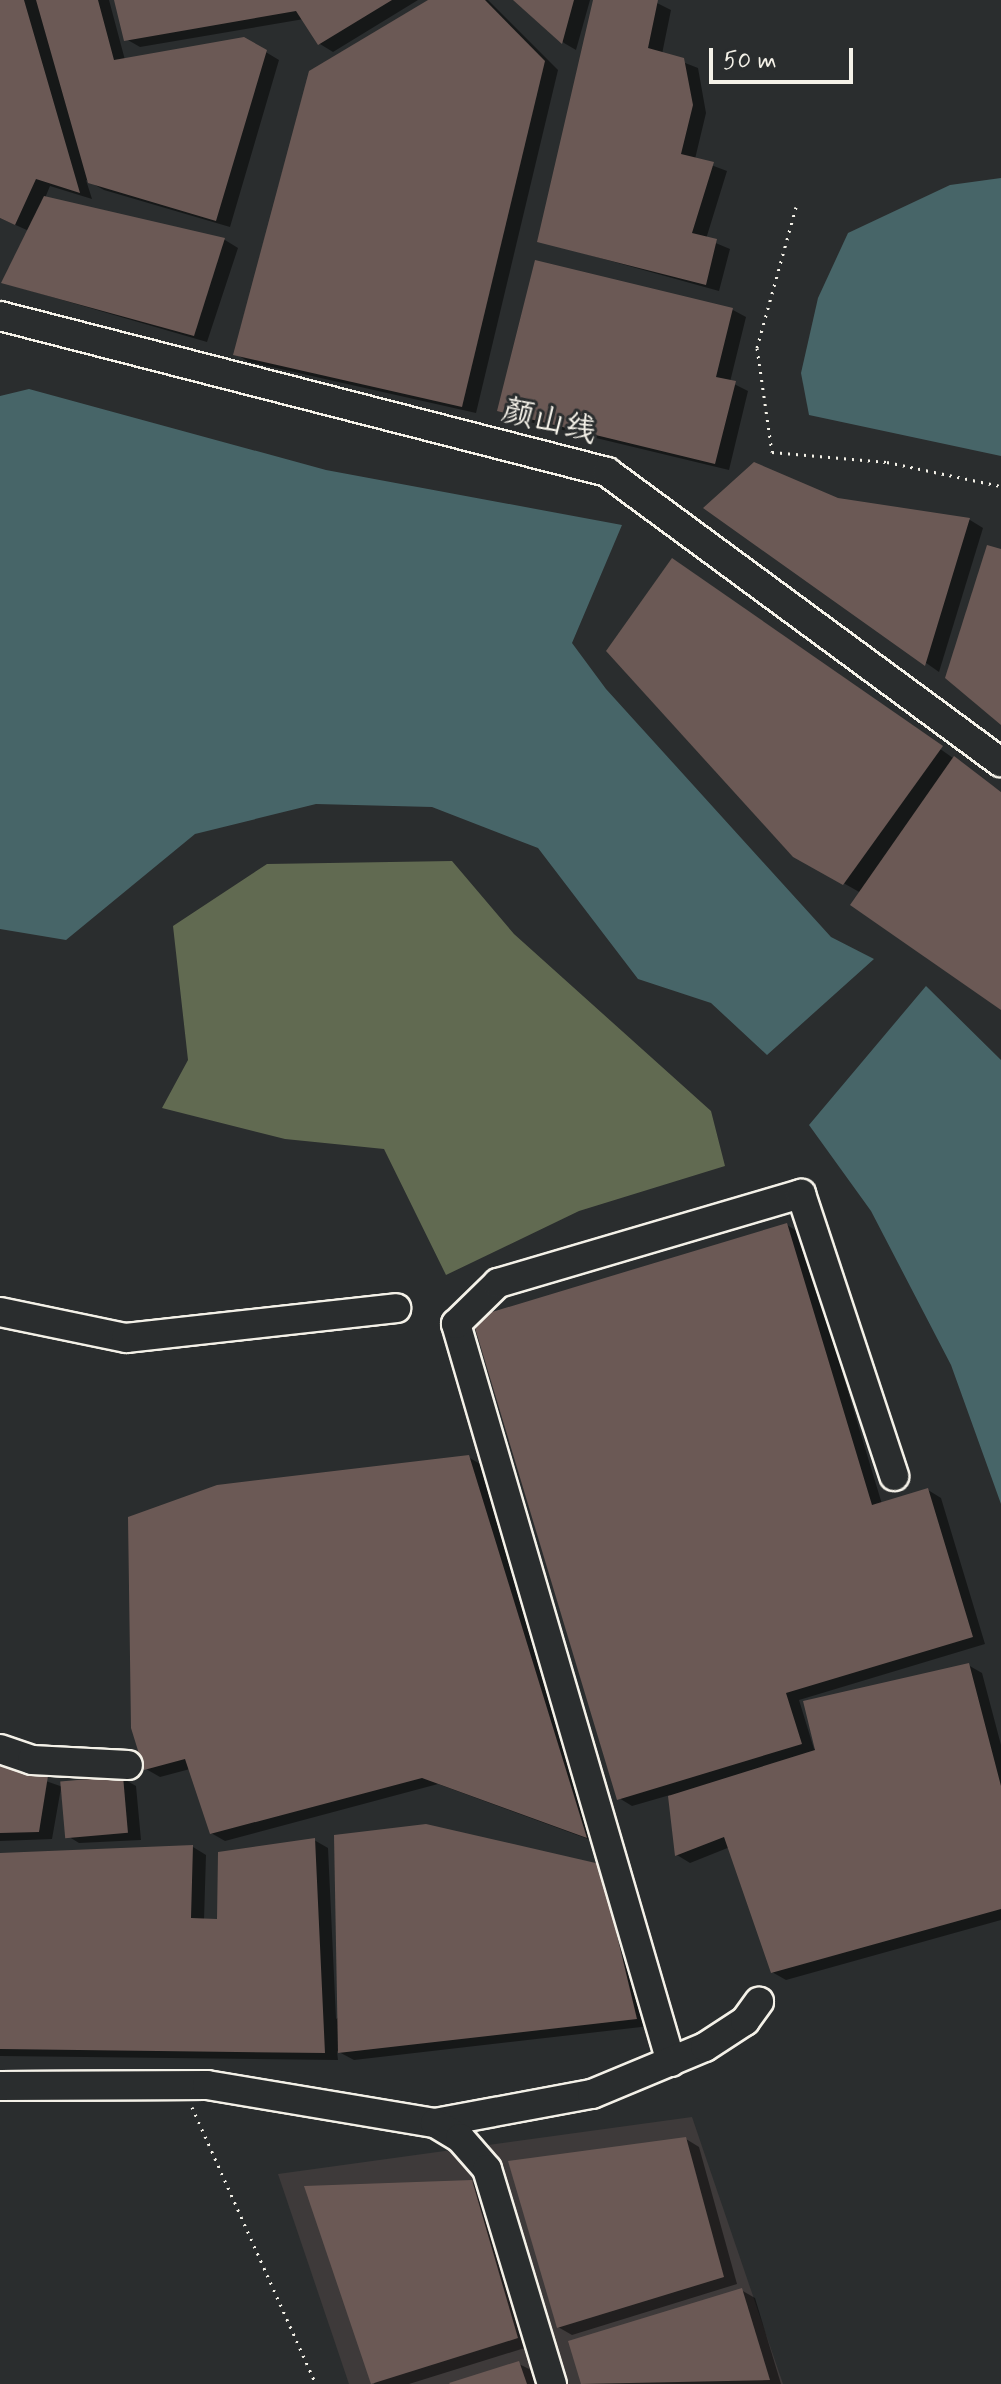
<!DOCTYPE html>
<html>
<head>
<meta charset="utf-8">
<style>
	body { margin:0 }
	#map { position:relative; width:1001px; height:2384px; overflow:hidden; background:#2a2d2e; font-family:Mynerve,"LXGW WenKai TC",sans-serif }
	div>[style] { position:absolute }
	.built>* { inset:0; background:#3e3a3a }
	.green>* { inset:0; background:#616a51 }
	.water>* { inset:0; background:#476568 }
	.shadow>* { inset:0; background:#0007 }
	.building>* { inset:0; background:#6b5955; transform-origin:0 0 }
	.path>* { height:3px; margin-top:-1.5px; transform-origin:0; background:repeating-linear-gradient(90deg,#f4f1e8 0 2px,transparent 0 8px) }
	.roads { filter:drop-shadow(2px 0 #f4f1e8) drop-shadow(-2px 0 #f4f1e8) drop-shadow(0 2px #f4f1e8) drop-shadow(0 -2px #f4f1e8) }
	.minor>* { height:28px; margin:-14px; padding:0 14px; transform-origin:14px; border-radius:14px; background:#2a2d2e }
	span { translate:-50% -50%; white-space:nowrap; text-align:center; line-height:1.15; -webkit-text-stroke:6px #2a2d2e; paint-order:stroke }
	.street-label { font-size:32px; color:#f4f1e8 }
	.scale { position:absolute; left:709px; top:48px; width:144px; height:36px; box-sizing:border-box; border:4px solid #f4f1e8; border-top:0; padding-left:10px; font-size:24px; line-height:28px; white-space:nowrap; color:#f4f1e8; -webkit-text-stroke:6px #2a2d2e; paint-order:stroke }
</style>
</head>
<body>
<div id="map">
	<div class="built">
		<i style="clip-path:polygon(692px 2117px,783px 2384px,349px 2384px,278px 2174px)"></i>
	</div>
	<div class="green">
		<i style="clip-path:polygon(452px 861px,514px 934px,711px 1111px,725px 1166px,579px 1211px,446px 1275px,384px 1149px,285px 1139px,162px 1108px,188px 1060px,173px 926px,267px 864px)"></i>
	</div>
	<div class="water">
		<i style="clip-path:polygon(1001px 178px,1001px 456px,809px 415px,801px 373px,818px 298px,848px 233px,950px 185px)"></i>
		<i style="clip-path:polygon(29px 389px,326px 470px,622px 525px,572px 643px,606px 689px,831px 937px,874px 959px,767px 1055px,711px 1003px,638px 979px,538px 848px,432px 807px,316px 804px,195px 834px,66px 940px,0 929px,0 396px)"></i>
		<i style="clip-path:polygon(926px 986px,1001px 1060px,1001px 1504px,951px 1365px,871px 1211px,809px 1125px)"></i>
	</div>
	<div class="shadow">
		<i style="clip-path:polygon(0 0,109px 0,125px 60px,244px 39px,279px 60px,230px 227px,104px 190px,86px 180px,92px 199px,50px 186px,45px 198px,225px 240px,238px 248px,207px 342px,4px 283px,29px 231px,0 218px)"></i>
		<i style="clip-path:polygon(116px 0,418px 0,333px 52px,320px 44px,304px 19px,140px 47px,126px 39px)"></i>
		<i style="clip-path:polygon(432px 0,488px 0,558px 70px,476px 413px,249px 362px,236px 354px)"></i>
		<i style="clip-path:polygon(516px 0,590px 0,576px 50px,564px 43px)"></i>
		<i style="clip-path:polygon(595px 0,651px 0,671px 10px,662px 54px,698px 68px,706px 113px,695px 159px,727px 171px,706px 239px,730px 249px,719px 291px,539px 241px)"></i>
		<i style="clip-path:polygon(733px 310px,746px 317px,730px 382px,748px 391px,729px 470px,513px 418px,500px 410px)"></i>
		<i style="clip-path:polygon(837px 500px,970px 520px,983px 528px,939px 672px,706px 508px)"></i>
		<i style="clip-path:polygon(686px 569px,1001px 792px,1001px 1007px,861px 893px,794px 855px)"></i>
		<i style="clip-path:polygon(787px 1225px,800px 1233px,882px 1504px,928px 1490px,941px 1498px,985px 1644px,799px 1700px,814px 1749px,968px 1665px,982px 1673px,1001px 1745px,1001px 1920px,786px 1980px,772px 1972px,730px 1847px,690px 1863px,677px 1855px,670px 1795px,632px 1806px,619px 1798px)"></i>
		<i style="clip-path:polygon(468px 1457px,482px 1465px,599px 1843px,438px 1784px,225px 1841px,211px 1833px,190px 1769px,160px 1777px,146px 1769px)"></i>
		<i style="clip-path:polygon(0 1765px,63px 1787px,122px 1778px,136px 1786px,141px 1840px,79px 1843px,66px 1835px,61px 1788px,52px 1839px,0 1841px)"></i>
		<i style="clip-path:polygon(314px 1840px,328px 1848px,336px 2019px,600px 1866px,650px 2026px,354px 2060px,337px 2051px,338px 2060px,0 2056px,0 1855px,193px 1847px,206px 1855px,204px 1920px,219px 1921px)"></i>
		<i style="clip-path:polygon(686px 2139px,699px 2147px,737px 2284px,572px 2335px,558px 2327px)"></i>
		<i style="clip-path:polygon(472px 2182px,486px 2190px,531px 2346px,409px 2384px,374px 2384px)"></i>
		<i style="clip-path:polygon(741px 2290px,755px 2298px,781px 2384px,583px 2384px,570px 2342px)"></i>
		<i style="clip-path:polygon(519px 2364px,533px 2371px,537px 2384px,454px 2384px)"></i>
	</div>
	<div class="building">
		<i style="clip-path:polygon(0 0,24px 0,80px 193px,36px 179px,15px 225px,0 218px)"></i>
		<i style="clip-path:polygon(36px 0,98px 0,114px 60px,244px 37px,267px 50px,216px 221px,88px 183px)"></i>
		<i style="clip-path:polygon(114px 0,392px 0,318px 45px,296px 11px,124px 41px)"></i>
		<i style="clip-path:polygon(428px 0,485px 0,545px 61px,462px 407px,233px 355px,309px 71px)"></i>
		<i style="clip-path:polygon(513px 0,574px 0,562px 44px)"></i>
		<i style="clip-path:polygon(593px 0,658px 0,648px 48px,684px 58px,693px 105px,681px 154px,714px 162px,692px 233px,717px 239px,706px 285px,537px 242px)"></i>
		<i style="clip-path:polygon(44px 196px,225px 238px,194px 336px,1px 283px)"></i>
		<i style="clip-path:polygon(535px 260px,733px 308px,716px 377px,736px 381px,715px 464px,497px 411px)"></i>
		<i style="clip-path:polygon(754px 462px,838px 498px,970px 518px,925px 666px,703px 508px)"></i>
		<i style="clip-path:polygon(987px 545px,1001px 549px,1001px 725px,945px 678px)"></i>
		<i style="clip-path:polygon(672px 558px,943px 746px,843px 885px,793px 857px,606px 651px)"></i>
		<i style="clip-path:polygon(954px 756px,1001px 792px,1001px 1010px,850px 905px)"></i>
		<i style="clip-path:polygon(787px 1223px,872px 1505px,928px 1488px,973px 1637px,786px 1693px,802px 1744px,617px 1800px,472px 1318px)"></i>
		<i style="clip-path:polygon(469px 1455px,587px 1838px,422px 1778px,210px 1834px,185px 1759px,144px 1770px,131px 1728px,128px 1517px,217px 1485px)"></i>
		<i style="clip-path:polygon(969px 1663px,1001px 1786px,1001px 1909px,771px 1973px,724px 1837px,675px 1856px,668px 1796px,815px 1750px,803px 1701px)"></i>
		<i style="clip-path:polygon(0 1763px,48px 1776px,39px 1832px,0 1833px)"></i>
		<i style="left:123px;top:1776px;width:57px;height:63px;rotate:85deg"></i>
		<i style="clip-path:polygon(426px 1824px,600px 1864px,637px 2019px,338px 2053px,334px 1835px)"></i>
		<i style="clip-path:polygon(315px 1838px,325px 2053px,0 2049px,0 1853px,193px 1845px,191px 1918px,217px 1919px,218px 1852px)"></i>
		<i style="clip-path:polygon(686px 2137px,724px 2277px,557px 2328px,508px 2161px)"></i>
		<i style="clip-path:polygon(472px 2180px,518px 2338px,371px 2384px,304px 2186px)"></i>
		<i style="clip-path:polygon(742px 2288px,770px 2380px,581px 2384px,568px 2341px)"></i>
		<i style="clip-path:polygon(519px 2361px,527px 2384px,450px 2384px,449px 2383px)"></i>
	</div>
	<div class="path">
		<i style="left:796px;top:207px;width:146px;rotate:105.5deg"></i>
		<i style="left:757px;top:348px;width:105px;rotate:81.8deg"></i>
		<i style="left:772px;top:452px;width:115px;rotate:5deg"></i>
		<i style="left:887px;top:462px;width:116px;rotate:11.9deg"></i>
		<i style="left:192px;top:2107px;width:303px;rotate:65.9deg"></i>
	</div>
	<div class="roads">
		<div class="minor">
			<i style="left:0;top:316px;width:627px;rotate:14.41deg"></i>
			<i style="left:607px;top:472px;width:489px;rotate:36.4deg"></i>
			<i style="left:0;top:1312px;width:129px;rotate:11.7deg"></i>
			<i style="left:126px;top:1338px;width:272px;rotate:-6.3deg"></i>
			<i style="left:0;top:1749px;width:34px;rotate:19deg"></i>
			<i style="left:32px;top:1760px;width:96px;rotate:3deg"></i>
			<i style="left:671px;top:2062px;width:769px;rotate:-106.24deg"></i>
			<i style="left:456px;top:1324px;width:59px;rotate:-44.3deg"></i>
			<i style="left:498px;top:1283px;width:316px;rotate:-16.4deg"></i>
			<i style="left:801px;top:1194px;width:297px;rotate:71.7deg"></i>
			<i style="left:0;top:2086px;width:207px;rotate:-0.3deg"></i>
			<i style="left:207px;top:2085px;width:231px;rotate:9.5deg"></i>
			<i style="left:435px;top:2123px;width:160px;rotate:-10.5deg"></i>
			<i style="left:592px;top:2094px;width:122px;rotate:-22.6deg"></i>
			<i style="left:705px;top:2047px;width:48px;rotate:-33deg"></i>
			<i style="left:745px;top:2021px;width:24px;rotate:-54deg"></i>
			<i style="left:435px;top:2123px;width:29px;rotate:31deg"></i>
			<i style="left:460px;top:2138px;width:41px;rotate:48.9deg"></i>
			<i style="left:487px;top:2169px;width:225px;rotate:73.2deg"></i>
		</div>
	</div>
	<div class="street-label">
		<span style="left:549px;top:422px;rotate:14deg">颜山线</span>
	</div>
	<div class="scale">50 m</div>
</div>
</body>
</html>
